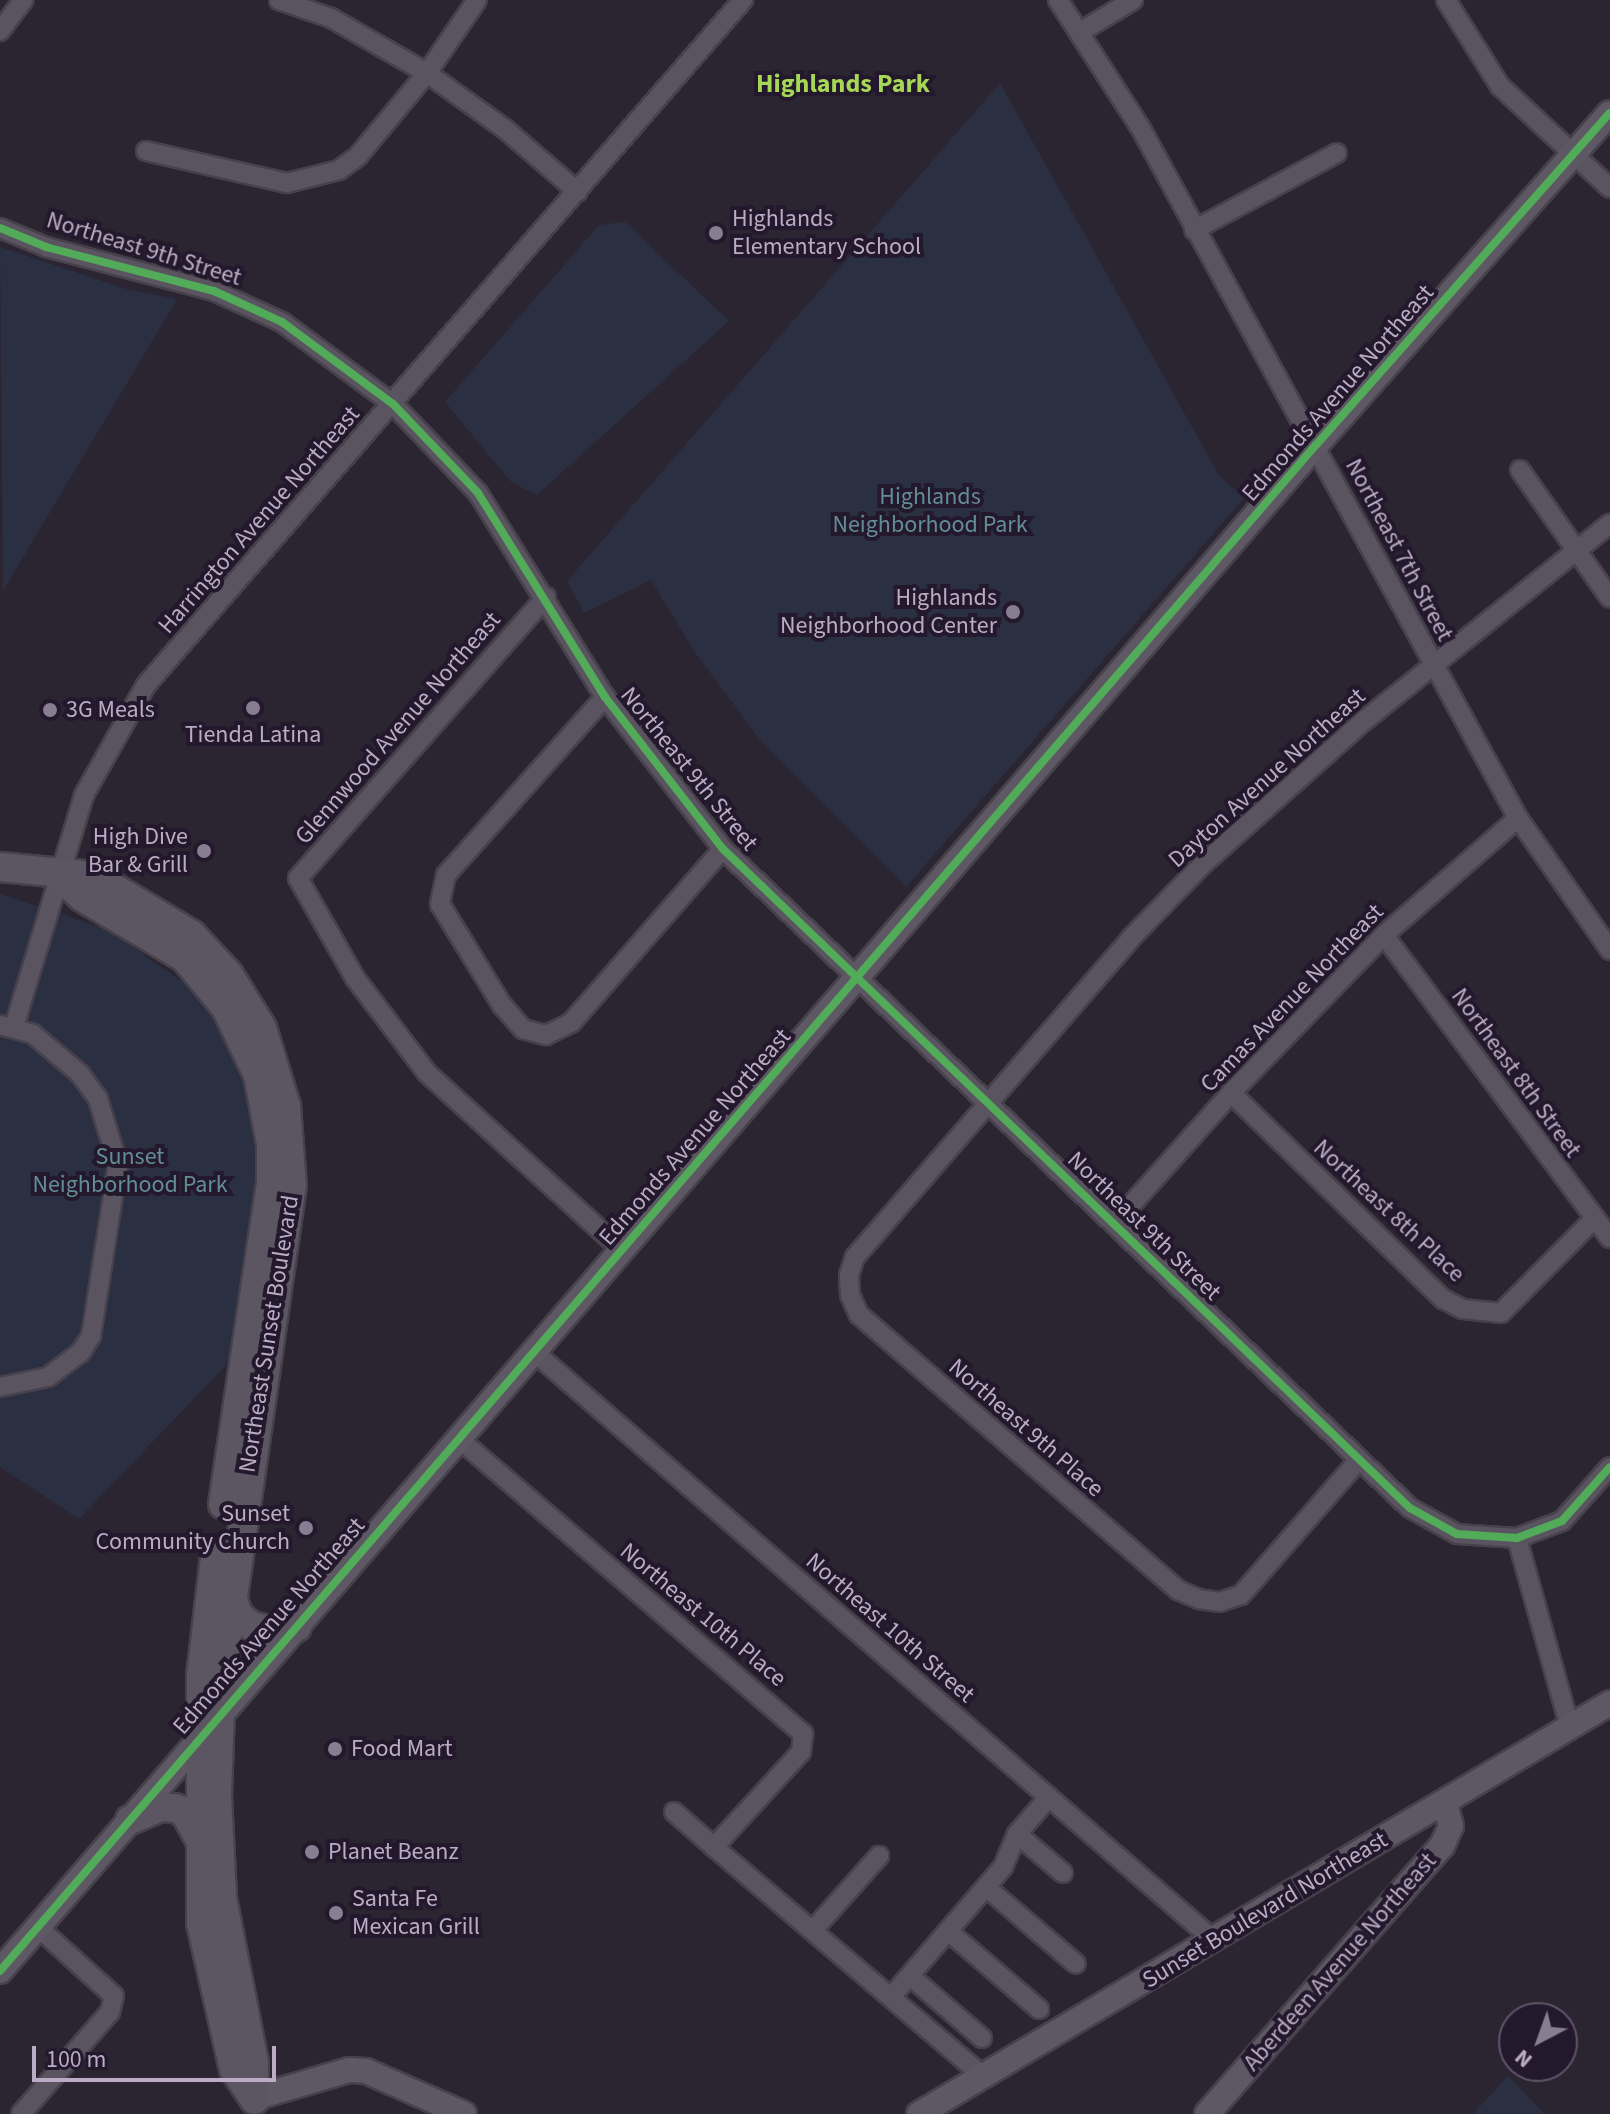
<!DOCTYPE html>
<html>
<head>
<meta charset="utf-8">
<style>
	body { margin:0 }
	#map { position:relative; width:1610px; height:2114px; overflow:hidden; background:#2b2531; font-family:"Source Sans 3",sans-serif }
	div>[style] { position:absolute }
	.green>* { inset:0; background:#2b2f42 }
	.roads { filter:drop-shadow(2px 0 #47414c) drop-shadow(-2px 0 #47414c) drop-shadow(0 2px #47414c) drop-shadow(0 -2px #47414c) }
	.street>* { height:18px; margin:-9px; padding:0 9px; transform-origin:9px; border-radius:9px; background:#5a5460 }
	.secondary>* { height:24px; margin:-12px; padding:0 12px; transform-origin:12px; border-radius:12px; background:#5e5865 }
	.primary>* { height:28px; margin:-14px; padding:0 14px; transform-origin:14px; border-radius:14px; background:#5c5663 }
	.cycleway>* { height:8px; margin:-4px; padding:0 4px; transform-origin:4px; border-radius:4px; background:#51ab58 }
	.dots>* { width:22px; height:22px; translate:-50% -50%; box-sizing:border-box; border:4px solid #23182c; border-radius:50% }
	span { translate:-50% -50%; white-space:nowrap; text-align:center; line-height:1.15; -webkit-text-stroke:8px #23182c; paint-order:stroke }
	.poi-label { font-size:24px; color:#baacc5 }
	.left { translate:0 -50%; text-align:left }
	.right { translate:-100% -50%; text-align:right }
	.street-label { font-size:24px; color:#baacc5 }
	.park-label { font-size:24px; color:#638d96 }
	.neighbourhood-label { font-size:26px; color:#a5d656; font-weight:700 }
	.north { position:absolute; left:1498px; top:2002px; width:80px; height:80px; box-sizing:border-box; background:#23182c; border:2px solid #5f5369; border-radius:50%; rotate:221deg; font-size:22px; font-weight:700; line-height:32px; text-align:center; color:#baacc5 }
	.north::after { content:''; display:block; margin:auto; width:28px; height:36px; background:#887d91; clip-path:polygon(50% 0,100% 100%,50% 72%,0 100%) }
	.scale { position:absolute; left:32px; top:2046px; width:244px; height:36px; box-sizing:border-box; border:4px solid #baacc5; border-top:0; padding-left:10px; font-size:24px; line-height:28px; white-space:nowrap; color:#baacc5; -webkit-text-stroke:6px #23182c; paint-order:stroke }
</style>
</head>
<body>
<div id="map">
	<div class="green">
		<i style="clip-path:polygon(1000px 83px,1220px 477px,1245px 497px,906px 887px,765px 746px,694px 651px,651px 580px,584px 613px,567px 581px)"></i>
		<i style="clip-path:polygon(625px 222px,729px 321px,537px 495px,511px 482px,445px 402px,599px 225px)"></i>
		<i style="clip-path:polygon(0 247px,126px 289px,177px 299px,3px 591px)"></i>
		<i style="clip-path:polygon(0 894px,109px 930px,194px 990px,228px 1033px,247px 1069px,263px 1166px,231px 1360px,79px 1519px,0 1467px)"></i>
		<i style="clip-path:polygon(1508px 2076px,1545px 2114px,1473px 2114px)"></i>
	</div>
	<div class="roads">
		<div class="street">
			<i style="left:279px;top:0;width:55px;rotate:19.1deg"></i>
			<i style="left:331px;top:18px;width:111px;rotate:29.8deg"></i>
			<i style="left:427px;top:73px;width:96px;rotate:35.7deg"></i>
			<i style="left:505px;top:129px;width:96px;rotate:40.8deg"></i>
			<i style="left:1058px;top:0;width:151px;rotate:57.2deg"></i>
			<i style="left:1140px;top:127px;width:788px;rotate:61.32deg"></i>
			<i style="left:1518px;top:818px;width:161px;rotate:55.1deg"></i>
			<i style="left:1446px;top:0;width:102px;rotate:57.9deg"></i>
			<i style="left:1500px;top:86px;width:150px;rotate:42.8deg"></i>
			<i style="left:0;top:31px;width:39px;rotate:-53deg"></i>
			<i style="left:1080px;top:32px;width:62px;rotate:-31.1deg"></i>
			<i style="left:146px;top:151px;width:145px;rotate:12.8deg"></i>
			<i style="left:287px;top:183px;width:54px;rotate:-14deg"></i>
			<i style="left:339px;top:170px;width:24px;rotate:-36deg"></i>
			<i style="left:358px;top:156px;width:108px;rotate:-50.3deg"></i>
			<i style="left:427px;top:73px;width:88px;rotate:-55.6deg"></i>
			<i style="left:0;top:228px;width:50px;rotate:22.4deg"></i>
			<i style="left:46px;top:247px;width:174px;rotate:14.7deg"></i>
			<i style="left:214px;top:291px;width:75px;rotate:24.5deg"></i>
			<i style="left:282px;top:322px;width:138px;rotate:36.5deg"></i>
			<i style="left:393px;top:404px;width:123px;rotate:46.3deg"></i>
			<i style="left:478px;top:493px;width:240px;rotate:58.1deg"></i>
			<i style="left:605px;top:697px;width:192px;rotate:52.2deg"></i>
			<i style="left:723px;top:849px;width:952px;rotate:43.81deg"></i>
			<i style="left:1410px;top:1508px;width:54px;rotate:29deg"></i>
			<i style="left:1457px;top:1534px;width:60px;rotate:3.8deg"></i>
			<i style="left:1517px;top:1538px;width:48px;rotate:-20.7deg"></i>
			<i style="left:1562px;top:1521px;width:72px;rotate:-48.4deg"></i>
			<i style="left:1194px;top:230px;width:162px;rotate:-28.3deg"></i>
			<i style="left:1520px;top:470px;width:156px;rotate:54.9deg"></i>
			<i style="left:546px;top:597px;width:375px;rotate:131.4deg"></i>
			<i style="left:298px;top:878px;width:115px;rotate:60.3deg"></i>
			<i style="left:355px;top:978px;width:119px;rotate:52.8deg"></i>
			<i style="left:427px;top:1073px;width:263px;rotate:42.2deg"></i>
			<i style="left:605px;top:697px;width:239px;rotate:131.8deg"></i>
			<i style="left:446px;top:875px;width:30px;rotate:102deg"></i>
			<i style="left:440px;top:904px;width:119px;rotate:58.5deg"></i>
			<i style="left:502px;top:1005px;width:32px;rotate:49deg"></i>
			<i style="left:523px;top:1029px;width:24px;rotate:15deg"></i>
			<i style="left:546px;top:1035px;width:28px;rotate:-26deg"></i>
			<i style="left:571px;top:1023px;width:231px;rotate:-48.9deg"></i>
			<i style="left:1384px;top:935px;width:378px;rotate:53.3deg"></i>
			<i style="left:0;top:1025px;width:34px;rotate:15deg"></i>
			<i style="left:33px;top:1034px;width:62px;rotate:40.4deg"></i>
			<i style="left:80px;top:1074px;width:31px;rotate:54deg"></i>
			<i style="left:98px;top:1099px;width:68px;rotate:72.9deg"></i>
			<i style="left:118px;top:1164px;width:174px;rotate:98.9deg"></i>
			<i style="left:91px;top:1336px;width:19px;rotate:122deg"></i>
			<i style="left:81px;top:1352px;width:41px;rotate:142.9deg"></i>
			<i style="left:48px;top:1377px;width:49px;rotate:168.2deg"></i>
			<i style="left:14px;top:1027px;width:242px;rotate:-73.2deg"></i>
			<i style="left:84px;top:795px;width:126px;rotate:-60.6deg"></i>
			<i style="left:146px;top:685px;width:909px;rotate:-48.93deg"></i>
			<i style="left:1231px;top:1093px;width:296px;rotate:44.2deg"></i>
			<i style="left:1443px;top:1299px;width:22px;rotate:27deg"></i>
			<i style="left:1463px;top:1309px;width:38px;rotate:6deg"></i>
			<i style="left:1501px;top:1313px;width:132px;rotate:-45.3deg"></i>
			<i style="left:1114px;top:1224px;width:176px;rotate:-48.2deg"></i>
			<i style="left:1231px;top:1093px;width:220px;rotate:-45.9deg"></i>
			<i style="left:1384px;top:935px;width:178px;rotate:-41.1deg"></i>
			<i style="left:533px;top:1351px;width:902px;rotate:40.86deg"></i>
			<i style="left:458px;top:1438px;width:455px;rotate:40.6deg"></i>
			<i style="left:803px;top:1734px;width:18px;rotate:96deg"></i>
			<i style="left:801px;top:1752px;width:129px;rotate:132.5deg"></i>
			<i style="left:714px;top:1847px;width:353px;rotate:40.4deg"></i>
			<i style="left:1358px;top:1461px;width:178px;rotate:131.1deg"></i>
			<i style="left:1241px;top:1595px;width:22px;rotate:162deg"></i>
			<i style="left:1220px;top:1602px;width:21px;rotate:-172deg"></i>
			<i style="left:1199px;top:1599px;width:23px;rotate:-157deg"></i>
			<i style="left:1178px;top:1590px;width:421px;rotate:-139.2deg"></i>
			<i style="left:859px;top:1315px;width:22px;rotate:-114deg"></i>
			<i style="left:850px;top:1295px;width:20px;rotate:-93deg"></i>
			<i style="left:849px;top:1275px;width:19px;rotate:-72deg"></i>
			<i style="left:855px;top:1257px;width:420px;rotate:-49.1deg"></i>
			<i style="left:1130px;top:939px;width:103px;rotate:-45.8deg"></i>
			<i style="left:1202px;top:865px;width:218px;rotate:-41.7deg"></i>
			<i style="left:1365px;top:720px;width:314px;rotate:-38.7deg"></i>
			<i style="left:1517px;top:1538px;width:197px;rotate:74.4deg"></i>
			<i style="left:1049px;top:1797px;width:49px;rotate:130.9deg"></i>
			<i style="left:1017px;top:1834px;width:60px;rotate:40.3deg"></i>
			<i style="left:674px;top:1812px;width:53px;rotate:41.2deg"></i>
			<i style="left:986px;top:1887px;width:118px;rotate:40.5deg"></i>
			<i style="left:814px;top:1929px;width:98px;rotate:-48.3deg"></i>
			<i style="left:948px;top:1931px;width:120px;rotate:40.6deg"></i>
			<i style="left:910px;top:1976px;width:95px;rotate:40.7deg"></i>
			<i style="left:892px;top:1996px;width:170px;rotate:-49.3deg"></i>
			<i style="left:1003px;top:1867px;width:36px;rotate:-67deg"></i>
			<i style="left:21px;top:2114px;width:135px;rotate:-48.9deg"></i>
			<i style="left:110px;top:2012px;width:16px;rotate:-76deg"></i>
			<i style="left:114px;top:1996px;width:103px;rotate:-137.8deg"></i>
		</div>
		<div class="secondary">
			<i style="left:0;top:1971px;width:2015px;rotate:-49.23deg"></i>
			<i style="left:1316px;top:445px;width:443px;rotate:-48.5deg"></i>
			<i style="left:254px;top:2098px;width:99px;rotate:-16.4deg"></i>
			<i style="left:349px;top:2070px;width:17px;rotate:3deg"></i>
			<i style="left:366px;top:2071px;width:107px;rotate:23.7deg"></i>
			<i style="left:919px;top:2114px;width:804px;rotate:-30.74deg"></i>
			<i style="left:1207px;top:2114px;width:356px;rotate:-48.8deg"></i>
			<i style="left:1442px;top:1846px;width:22px;rotate:-66deg"></i>
			<i style="left:1451px;top:1826px;width:24px;rotate:-105deg"></i>
		</div>
		<div class="primary">
			<i style="left:0;top:867px;width:94px;rotate:5.5deg"></i>
			<i style="left:94px;top:876px;width:114px;rotate:31deg"></i>
			<i style="left:192px;top:935px;width:54px;rotate:47.2deg"></i>
			<i style="left:229px;top:975px;width:62px;rotate:58.1deg"></i>
			<i style="left:262px;top:1028px;width:82px;rotate:72.9deg"></i>
			<i style="left:286px;top:1106px;width:79px;rotate:85.7deg"></i>
			<i style="left:292px;top:1185px;width:501px;rotate:98.15deg"></i>
			<i style="left:221px;top:1681px;width:114px;rotate:92deg"></i>
			<i style="left:217px;top:1795px;width:103px;rotate:87.2deg"></i>
			<i style="left:222px;top:1898px;width:167px;rotate:79deg"></i>
			<i style="left:254px;top:2062px;width:36px;rotate:90deg"></i>
			<i style="left:59px;top:876px;width:31px;rotate:42deg"></i>
			<i style="left:82px;top:897px;width:120px;rotate:30.6deg"></i>
			<i style="left:185px;top:958px;width:65px;rotate:50.6deg"></i>
			<i style="left:226px;top:1008px;width:74px;rotate:64.5deg"></i>
			<i style="left:258px;top:1075px;width:70px;rotate:79.3deg"></i>
			<i style="left:271px;top:1144px;width:39px;rotate:90deg"></i>
			<i style="left:271px;top:1183px;width:325px;rotate:98.5deg"></i>
			<i style="left:215px;top:1557px;width:121px;rotate:96.7deg"></i>
			<i style="left:201px;top:1677px;width:246px;rotate:90deg"></i>
			<i style="left:201px;top:1923px;width:150px;rotate:77.3deg"></i>
			<i style="left:234px;top:2069px;width:37px;rotate:56deg"></i>
			<i style="left:230px;top:1590px;width:26px;rotate:72deg"></i>
			<i style="left:238px;top:1615px;width:17px;rotate:40deg"></i>
			<i style="left:251px;top:1626px;width:22px;rotate:13deg"></i>
			<i style="left:272px;top:1631px;width:25px;rotate:-9deg"></i>
			<i style="left:130px;top:1820px;width:34px;rotate:-23deg"></i>
			<i style="left:161px;top:1807px;width:13px;rotate:4deg"></i>
			<i style="left:174px;top:1808px;width:10px;rotate:17deg"></i>
			<i style="left:184px;top:1811px;width:31px;rotate:61deg"></i>
		</div>
	</div>
	<div class="cycleway">
		<i style="left:0;top:228px;width:50px;rotate:22.4deg"></i>
		<i style="left:46px;top:247px;width:174px;rotate:14.7deg"></i>
		<i style="left:214px;top:291px;width:75px;rotate:24.5deg"></i>
		<i style="left:282px;top:322px;width:138px;rotate:36.5deg"></i>
		<i style="left:393px;top:404px;width:123px;rotate:46.3deg"></i>
		<i style="left:478px;top:493px;width:240px;rotate:58.1deg"></i>
		<i style="left:605px;top:697px;width:192px;rotate:52.2deg"></i>
		<i style="left:723px;top:849px;width:952px;rotate:43.81deg"></i>
		<i style="left:1410px;top:1508px;width:54px;rotate:29deg"></i>
		<i style="left:1457px;top:1534px;width:60px;rotate:3.8deg"></i>
		<i style="left:1517px;top:1538px;width:48px;rotate:-20.7deg"></i>
		<i style="left:1562px;top:1521px;width:72px;rotate:-48.4deg"></i>
		<i style="left:0;top:1971px;width:2015px;rotate:-49.23deg"></i>
		<i style="left:1316px;top:445px;width:443px;rotate:-48.5deg"></i>
	</div>
	<div class="dots">
		<i style="left:716px;top:233px;background:#887d91"></i>
		<i style="left:1013px;top:612px;background:#887d91"></i>
		<i style="left:253px;top:708px;background:#887d91"></i>
		<i style="left:50px;top:710px;background:#887d91"></i>
		<i style="left:204px;top:851px;background:#887d91"></i>
		<i style="left:306px;top:1528px;background:#887d91"></i>
		<i style="left:335px;top:1749px;background:#887d91"></i>
		<i style="left:312px;top:1852px;background:#887d91"></i>
		<i style="left:336px;top:1913px;background:#887d91"></i>
	</div>
	<div class="poi-label">
		<span class="left" style="left:732px;top:233px">Highlands<br>Elementary School</span>
		<span class="right" style="left:997px;top:612px">Highlands<br>Neighborhood Center</span>
		<span class="left" style="left:66px;top:710px">3G Meals</span>
		<span style="left:253px;top:735px">Tienda Latina</span>
		<span class="right" style="left:188px;top:851px">High Dive<br>Bar &amp; Grill</span>
		<span class="right" style="left:290px;top:1528px">Sunset<br>Community Church</span>
		<span class="left" style="left:351px;top:1749px">Food Mart</span>
		<span class="left" style="left:328px;top:1852px">Planet Beanz</span>
		<span class="left" style="left:352px;top:1913px">Santa Fe<br>Mexican Grill</span>
	</div>
	<div class="street-label">
		<span style="left:144px;top:249px;rotate:17deg">Northeast 9th Street</span>
		<span style="left:1338px;top:393px;rotate:-49deg">Edmonds Avenue Northeast</span>
		<span style="left:259px;top:520px;rotate:-49deg">Harrington Avenue Northeast</span>
		<span style="left:1399px;top:550px;rotate:62deg">Northeast 7th Street</span>
		<span style="left:398px;top:728px;rotate:-49deg">Glennwood Avenue Northeast</span>
		<span style="left:689px;top:769px;rotate:51deg">Northeast 9th Street</span>
		<span style="left:1267px;top:778px;rotate:-42deg">Dayton Avenue Northeast</span>
		<span style="left:1292px;top:998px;rotate:-46deg">Camas Avenue Northeast</span>
		<span style="left:1516px;top:1073px;rotate:54deg">Northeast 8th Street</span>
		<span style="left:695px;top:1137px;rotate:-49deg">Edmonds Avenue Northeast</span>
		<span style="left:1389px;top:1211px;rotate:43deg">Northeast 8th Place</span>
		<span style="left:1144px;top:1226px;rotate:44deg">Northeast 9th Street</span>
		<span style="left:269px;top:1334px;rotate:-81deg">Northeast Sunset Boulevard</span>
		<span style="left:1026px;top:1428px;rotate:41deg">Northeast 9th Place</span>
		<span style="left:703px;top:1615px;rotate:40deg">Northeast 10th Place</span>
		<span style="left:269px;top:1626px;rotate:-49deg">Edmonds Avenue Northeast</span>
		<span style="left:890px;top:1628px;rotate:41deg">Northeast 10th Street</span>
		<span style="left:1265px;top:1910px;rotate:-31deg">Sunset Boulevard Northeast</span>
		<span style="left:1340px;top:1962px;rotate:-49deg">Aberdeen Avenue Northeast</span>
	</div>
	<div class="park-label">
		<span style="left:930px;top:511px">Highlands<br>Neighborhood Park</span>
		<span style="left:130px;top:1171px">Sunset<br>Neighborhood Park</span>
	</div>
	<div class="neighbourhood-label">
		<span style="left:843px;top:84px">Highlands Park</span>
	</div>
	<div class="north">N</div>
	<div class="scale">100 m</div>
</div>
</body>
</html>
